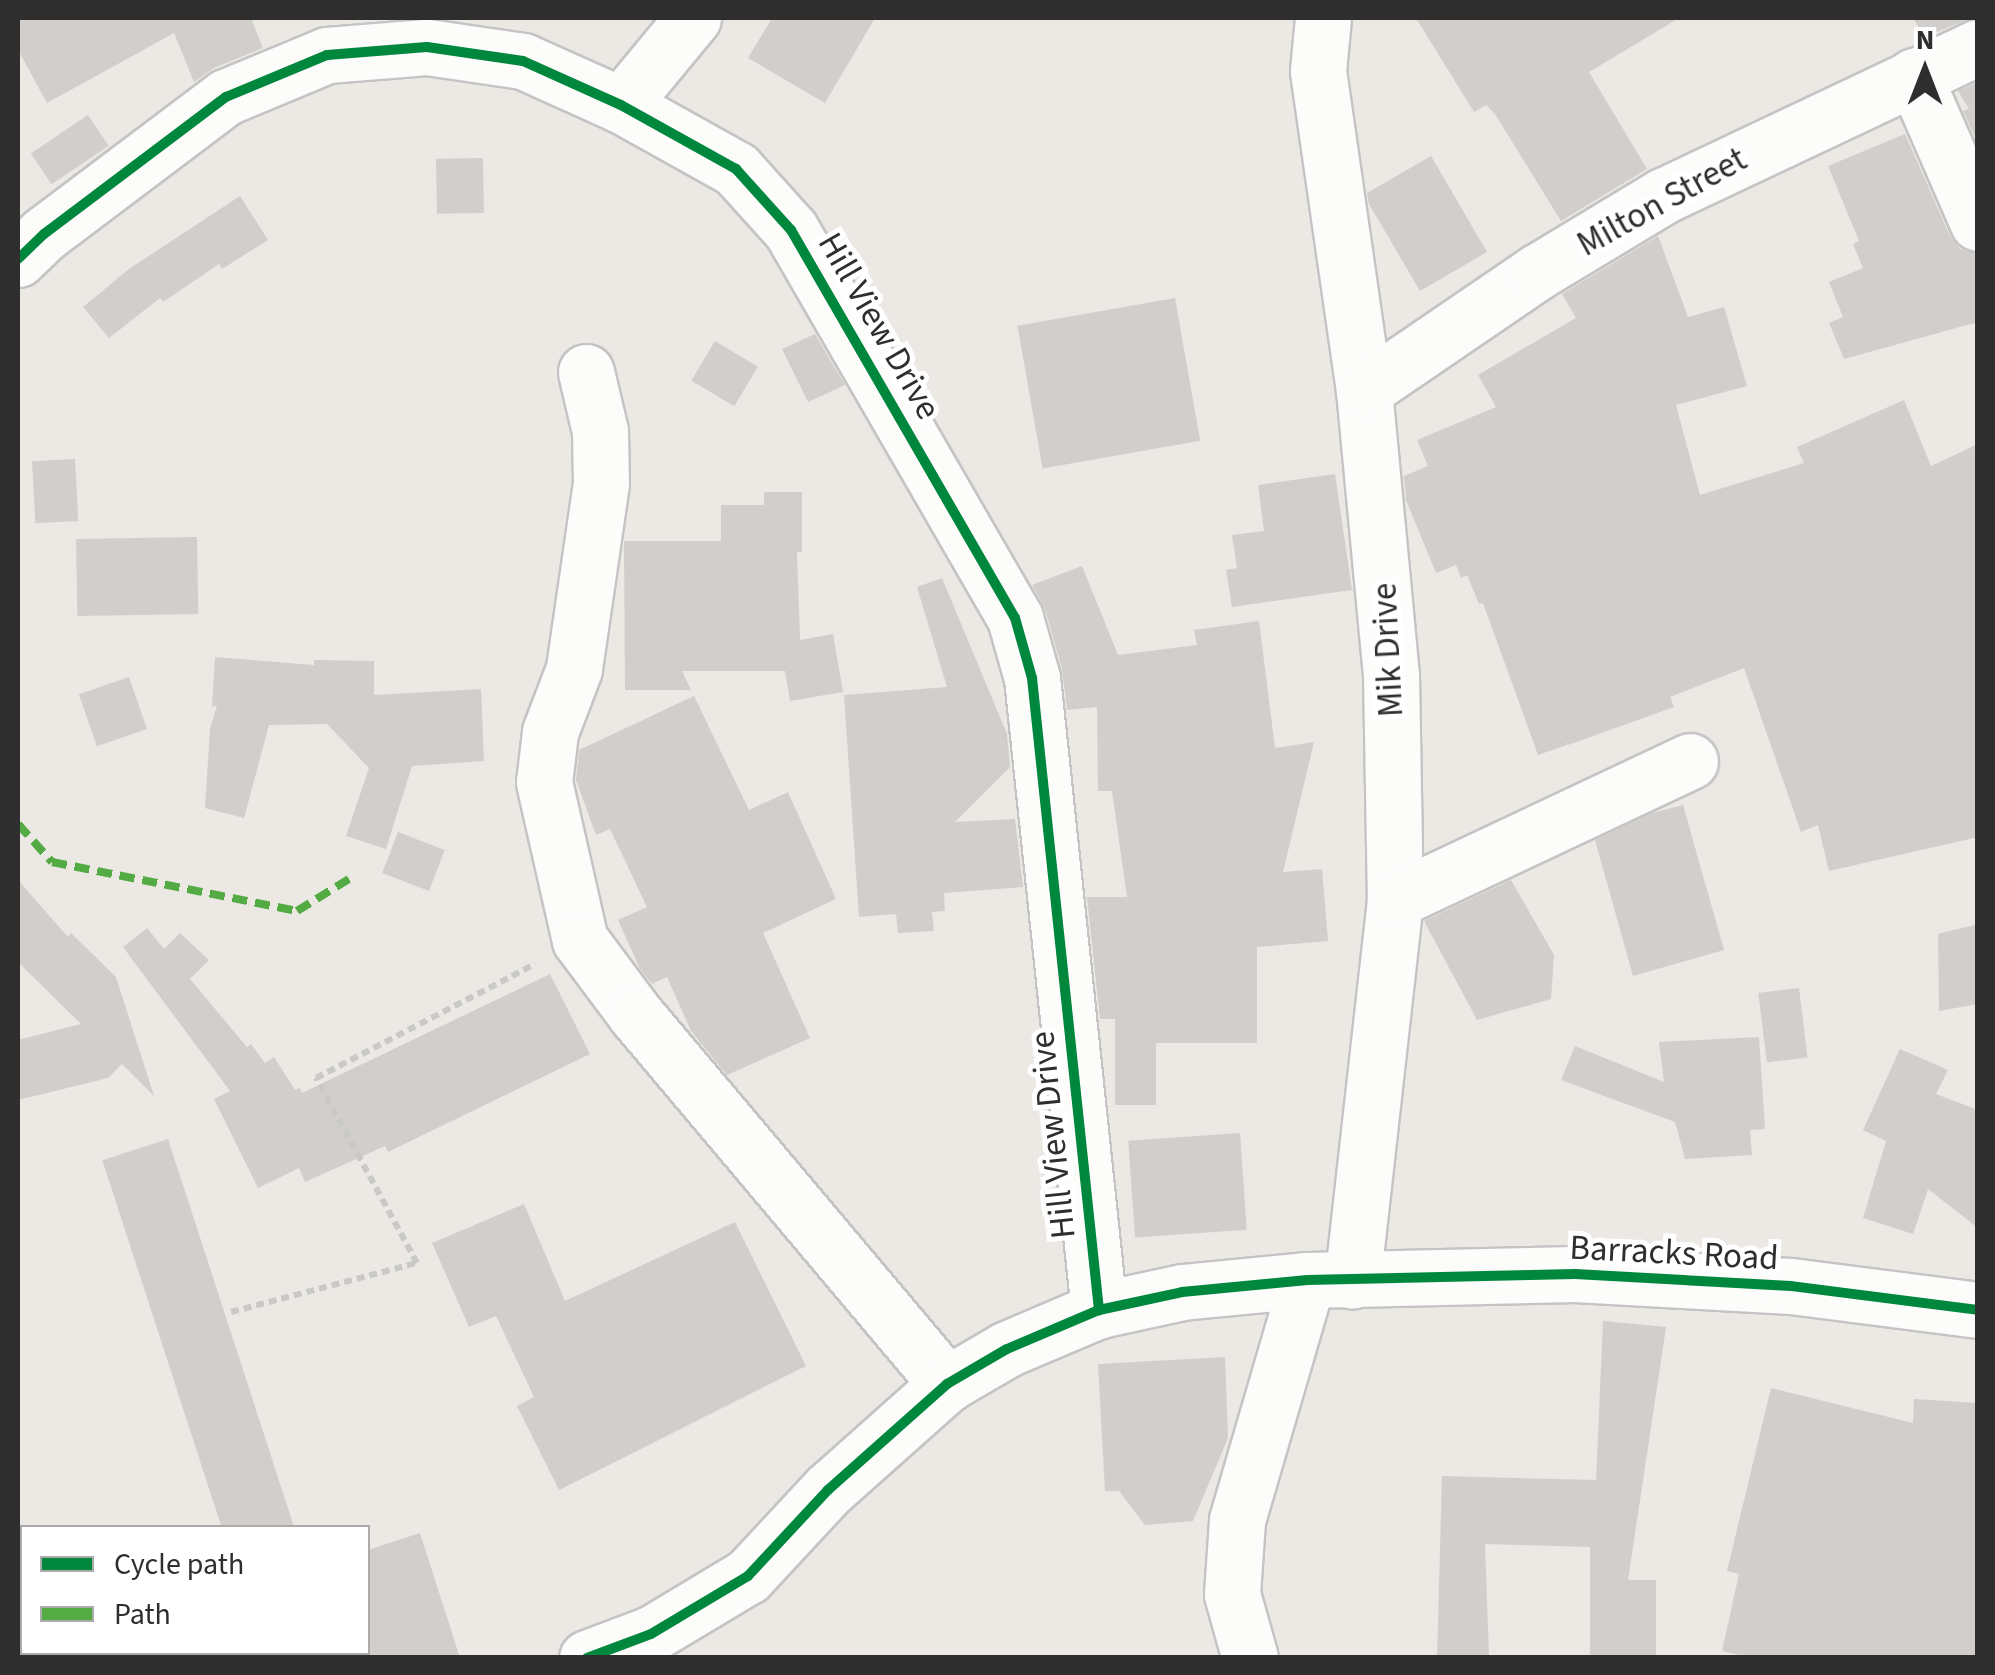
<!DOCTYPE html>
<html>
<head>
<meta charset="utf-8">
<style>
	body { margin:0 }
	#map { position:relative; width:1995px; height:1675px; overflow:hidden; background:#ece8e4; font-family:"Source Sans 3",sans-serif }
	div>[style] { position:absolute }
	.building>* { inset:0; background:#d1cecb; transform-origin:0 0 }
	.path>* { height:6px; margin-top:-3px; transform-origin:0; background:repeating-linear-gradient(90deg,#c9c9c8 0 8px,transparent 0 13px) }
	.roads { filter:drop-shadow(2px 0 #c5c4c5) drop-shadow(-2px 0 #c5c4c5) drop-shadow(0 2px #c5c4c5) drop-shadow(0 -2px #c5c4c5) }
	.minor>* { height:55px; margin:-27.5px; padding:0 27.5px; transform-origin:27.5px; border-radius:27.5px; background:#fcfcfb }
	.quiet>* { height:8px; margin-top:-4px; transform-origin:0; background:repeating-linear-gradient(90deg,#54ab44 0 15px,transparent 0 23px) }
	.cycleway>* { height:10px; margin:-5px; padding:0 5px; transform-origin:5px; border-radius:5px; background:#00873e }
	span { translate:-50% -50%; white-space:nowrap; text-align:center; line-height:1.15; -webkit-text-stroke:10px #fff; paint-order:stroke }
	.street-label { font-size:35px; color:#2e2e2e }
	.frame { position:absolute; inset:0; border:20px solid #2e2e2e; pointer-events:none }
	.legend { position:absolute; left:20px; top:1525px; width:350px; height:130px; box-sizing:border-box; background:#fff; border:2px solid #ababab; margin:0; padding:12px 18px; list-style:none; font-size:30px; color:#2e2e2e }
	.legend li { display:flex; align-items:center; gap:20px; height:50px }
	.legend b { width:50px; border:2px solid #ababab }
	.north { position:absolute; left:1875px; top:20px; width:100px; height:100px; -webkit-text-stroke:8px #fff; paint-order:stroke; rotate:0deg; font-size:28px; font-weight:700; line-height:40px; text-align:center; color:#2e2e2e }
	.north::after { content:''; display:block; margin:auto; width:35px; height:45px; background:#2e2e2e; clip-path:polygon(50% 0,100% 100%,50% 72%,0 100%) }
</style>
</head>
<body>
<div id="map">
	<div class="building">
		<i style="clip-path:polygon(18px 18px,251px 18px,263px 48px,214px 68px,194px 82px,174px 33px,47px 103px,18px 50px)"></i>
		<i style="clip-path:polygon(772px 18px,875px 18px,825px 103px,748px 58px)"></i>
		<i style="clip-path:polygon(1416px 18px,1679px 18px,1589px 72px,1647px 169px,1561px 221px,1495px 114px,1486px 105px,1474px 112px)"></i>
		<i style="clip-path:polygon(1913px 18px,1971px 18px,1925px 37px)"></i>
		<i style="clip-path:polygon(1978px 82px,1978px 144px,1963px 111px,1969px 109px,1958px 91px)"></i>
		<i style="left:88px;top:115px;width:37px;height:69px;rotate:56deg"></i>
		<i style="clip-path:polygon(1905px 134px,1950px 236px,1960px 249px,1978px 254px,1978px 322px,1844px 359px,1829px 323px,1843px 317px,1829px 282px,1863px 268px,1853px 244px,1859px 241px,1828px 166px)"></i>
		<i style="clip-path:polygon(1431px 156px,1487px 252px,1420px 291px,1369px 204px,1367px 193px)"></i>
		<i style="left:483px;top:158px;width:55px;height:47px;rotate:89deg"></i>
		<i style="clip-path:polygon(240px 196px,268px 240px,222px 269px,219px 264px,163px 302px,160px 298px,109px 338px,83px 307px,129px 269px)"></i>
		<i style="clip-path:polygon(1658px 236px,1688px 317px,1724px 307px,1747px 386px,1676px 405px,1700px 495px,1804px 463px,1797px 447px,1904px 400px,1931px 466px,1978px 444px,1978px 837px,1829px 871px,1818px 825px,1801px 832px,1744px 668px,1670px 697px,1674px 707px,1568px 745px,1567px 741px,1567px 745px,1538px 755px,1483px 603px,1479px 604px,1467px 575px,1461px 578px,1456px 565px,1436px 573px,1406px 500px,1404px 476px,1428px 466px,1417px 440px,1496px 407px,1478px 375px,1576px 318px,1562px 294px)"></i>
		<i style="left:1175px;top:298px;width:145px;height:160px;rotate:80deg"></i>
		<i style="clip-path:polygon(815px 334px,845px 385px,808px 402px,782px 349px)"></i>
		<i style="left:715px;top:341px;width:50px;height:46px;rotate:31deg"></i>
		<i style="left:75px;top:459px;width:62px;height:43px;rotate:87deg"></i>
		<i style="clip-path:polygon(1335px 474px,1352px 590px,1232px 607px,1226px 570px,1237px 568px,1232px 535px,1264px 531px,1258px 485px)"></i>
		<i style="clip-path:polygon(764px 492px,802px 492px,802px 552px,797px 552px,800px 640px,833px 634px,843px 692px,790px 701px,785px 671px,682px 671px,691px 690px,625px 690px,624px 541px,721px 541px,721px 505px,764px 505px)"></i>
		<i style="left:197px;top:537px;width:77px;height:121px;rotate:89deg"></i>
		<i style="clip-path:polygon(1082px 566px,1118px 655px,1197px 645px,1194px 630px,1259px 621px,1275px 748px,1314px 742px,1283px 872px,1322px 869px,1328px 941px,1257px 947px,1257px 1043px,1156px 1043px,1156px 1105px,1115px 1105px,1115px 1019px,1100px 1019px,1087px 897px,1127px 897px,1112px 791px,1098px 791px,1097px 707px,1067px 710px,1062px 669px,1045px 609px,1032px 585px)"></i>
		<i style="clip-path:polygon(942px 578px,1007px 734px,1010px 767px,955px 822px,1015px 819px,1023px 887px,944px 893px,945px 911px,932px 912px,934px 931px,898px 933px,896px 914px,859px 917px,844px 695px,947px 687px,917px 587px)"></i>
		<i style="clip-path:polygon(215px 657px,314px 665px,314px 660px,374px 661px,374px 695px,481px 689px,484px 761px,412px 766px,386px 849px,346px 836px,369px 768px,327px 724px,269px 725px,244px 818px,205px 808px,210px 729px,217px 705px,212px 707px)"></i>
		<i style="left:129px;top:677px;width:55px;height:53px;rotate:71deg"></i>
		<i style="clip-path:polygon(694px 696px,749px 810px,788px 792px,836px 899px,763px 933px,810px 1038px,727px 1075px,691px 1031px,667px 977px,652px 984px,640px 969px,618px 920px,647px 907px,610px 829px,596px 835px,576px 780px,579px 750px)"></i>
		<i style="clip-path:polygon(1683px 805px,1724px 950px,1633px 976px,1595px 840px,1652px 813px)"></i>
		<i style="left:398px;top:832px;width:50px;height:44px;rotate:21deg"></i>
		<i style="clip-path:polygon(18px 880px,68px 937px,71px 933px,116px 977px,154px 1096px,122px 1064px,108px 1078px,18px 1100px,18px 1040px,81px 1024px,18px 962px)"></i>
		<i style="clip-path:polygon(1511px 880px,1554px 955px,1551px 999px,1477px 1020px,1424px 921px)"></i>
		<i style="clip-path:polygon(1978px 924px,1978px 1004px,1939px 1011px,1938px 934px)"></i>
		<i style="clip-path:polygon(147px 928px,164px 949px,180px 933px,209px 960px,190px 979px,247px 1047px,251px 1044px,265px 1063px,274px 1057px,295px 1090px,300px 1088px,302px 1093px,550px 974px,590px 1054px,388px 1152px,385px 1146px,305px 1182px,299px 1168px,258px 1188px,214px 1099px,230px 1091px,123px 947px)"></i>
		<i style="left:1799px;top:988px;width:70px;height:41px;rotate:83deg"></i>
		<i style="clip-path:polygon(1759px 1037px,1765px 1129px,1750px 1130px,1752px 1155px,1685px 1159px,1675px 1122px,1561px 1080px,1575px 1046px,1664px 1082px,1659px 1042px)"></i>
		<i style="clip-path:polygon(1900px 1049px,1948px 1070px,1936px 1094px,1978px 1110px,1978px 1228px,1928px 1189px,1913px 1234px,1863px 1218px,1886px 1141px,1863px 1130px)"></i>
		<i style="left:1240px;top:1133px;width:97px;height:112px;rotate:86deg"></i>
		<i style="left:168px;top:1139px;width:409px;height:69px;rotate:72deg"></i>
		<i style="clip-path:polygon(524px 1204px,565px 1301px,735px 1222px,806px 1366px,559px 1490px,517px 1406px,534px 1397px,496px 1316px,469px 1327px,432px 1243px)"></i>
		<i style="clip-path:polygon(1603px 1321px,1666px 1327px,1628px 1580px,1656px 1580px,1656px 1658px,1590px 1658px,1590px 1547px,1485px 1544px,1489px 1656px,1437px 1658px,1442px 1476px,1596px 1480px)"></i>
		<i style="clip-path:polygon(1225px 1357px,1228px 1438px,1193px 1521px,1145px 1525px,1119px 1491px,1105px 1491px,1098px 1364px)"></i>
		<i style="clip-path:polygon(1771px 1388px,1913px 1423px,1914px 1399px,1978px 1403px,1975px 1658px,1752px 1658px,1722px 1651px,1739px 1574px,1727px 1571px)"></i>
		<i style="clip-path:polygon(420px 1533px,460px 1658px,368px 1658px,368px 1550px)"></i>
	</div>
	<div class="path">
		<i style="left:231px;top:1312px;width:192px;rotate:-14.8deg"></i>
		<i style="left:417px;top:1263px;width:211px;rotate:-118.6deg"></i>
		<i style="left:316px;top:1078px;width:247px;rotate:-27.5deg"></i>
	</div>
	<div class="roads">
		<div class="minor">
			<i style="left:1323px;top:18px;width:53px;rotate:95.4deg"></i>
			<i style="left:1318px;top:71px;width:322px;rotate:81.8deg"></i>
			<i style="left:1364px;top:390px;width:286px;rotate:84.6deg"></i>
			<i style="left:1391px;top:675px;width:225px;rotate:89deg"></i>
			<i style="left:1395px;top:900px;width:383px;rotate:96.4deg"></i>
			<i style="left:1914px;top:76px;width:160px;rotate:66.5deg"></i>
			<i style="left:621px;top:105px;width:113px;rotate:-50.4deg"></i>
			<i style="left:18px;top:259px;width:36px;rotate:-44deg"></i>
			<i style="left:44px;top:234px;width:228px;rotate:-37deg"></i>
			<i style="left:226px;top:97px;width:109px;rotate:-22.6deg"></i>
			<i style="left:327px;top:55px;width:100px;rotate:-4.6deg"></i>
			<i style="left:427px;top:47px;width:97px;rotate:8.3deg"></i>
			<i style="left:523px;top:61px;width:107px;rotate:24.2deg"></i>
			<i style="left:621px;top:105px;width:132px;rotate:29.1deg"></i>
			<i style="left:736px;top:169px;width:82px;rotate:48deg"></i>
			<i style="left:791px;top:230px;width:448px;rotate:60deg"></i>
			<i style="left:1015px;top:618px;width:62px;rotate:74.2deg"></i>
			<i style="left:1032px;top:678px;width:636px;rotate:83.95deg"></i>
			<i style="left:586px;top:372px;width:61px;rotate:76.7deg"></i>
			<i style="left:600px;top:431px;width:52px;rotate:88.9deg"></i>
			<i style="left:601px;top:483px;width:188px;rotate:98.3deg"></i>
			<i style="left:574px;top:669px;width:67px;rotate:110.9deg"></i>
			<i style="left:550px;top:732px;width:50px;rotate:96.8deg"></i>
			<i style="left:544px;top:782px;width:162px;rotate:77.2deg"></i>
			<i style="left:580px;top:940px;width:94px;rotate:53.3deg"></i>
			<i style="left:636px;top:1015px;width:483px;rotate:49.9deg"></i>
			<i style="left:1364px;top:390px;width:209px;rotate:-34.3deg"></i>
			<i style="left:1537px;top:272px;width:147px;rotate:-31.1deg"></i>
			<i style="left:1663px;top:196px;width:348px;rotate:-25.3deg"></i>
			<i style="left:1395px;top:900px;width:326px;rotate:-25.2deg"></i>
			<i style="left:587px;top:1658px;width:68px;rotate:-20.6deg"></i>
			<i style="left:651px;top:1634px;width:113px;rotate:-30.9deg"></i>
			<i style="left:748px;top:1576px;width:117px;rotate:-47.1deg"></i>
			<i style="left:828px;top:1490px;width:159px;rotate:-41.7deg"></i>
			<i style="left:947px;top:1384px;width:69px;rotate:-30.3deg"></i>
			<i style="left:1007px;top:1349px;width:100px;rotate:-23deg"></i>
			<i style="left:1099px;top:1310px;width:85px;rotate:-12.2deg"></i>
			<i style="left:1182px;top:1292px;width:126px;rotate:-5.5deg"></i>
			<i style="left:1307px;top:1280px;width:268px;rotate:-1.3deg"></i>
			<i style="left:1575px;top:1274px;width:216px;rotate:3.2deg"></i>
			<i style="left:1791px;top:1286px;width:189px;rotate:7.3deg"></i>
			<i style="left:1250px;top:1658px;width:66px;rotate:-105.7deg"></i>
			<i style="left:1232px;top:1594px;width:74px;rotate:-86.1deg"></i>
			<i style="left:1237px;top:1520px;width:250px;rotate:-73.7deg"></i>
		</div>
	</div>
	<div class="quiet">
		<i style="left:18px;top:824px;width:51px;rotate:48.2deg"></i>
		<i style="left:52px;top:862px;width:250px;rotate:11.3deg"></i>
		<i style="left:297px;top:911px;width:65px;rotate:-31.7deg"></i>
	</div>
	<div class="cycleway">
		<i style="left:18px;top:259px;width:36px;rotate:-44deg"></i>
		<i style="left:44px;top:234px;width:228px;rotate:-37deg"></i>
		<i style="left:226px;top:97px;width:109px;rotate:-22.6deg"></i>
		<i style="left:327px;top:55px;width:100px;rotate:-4.6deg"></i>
		<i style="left:427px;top:47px;width:97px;rotate:8.3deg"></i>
		<i style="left:523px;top:61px;width:107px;rotate:24.2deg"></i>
		<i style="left:621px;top:105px;width:132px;rotate:29.1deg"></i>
		<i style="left:736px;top:169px;width:82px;rotate:48deg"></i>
		<i style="left:791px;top:230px;width:448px;rotate:60deg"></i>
		<i style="left:1015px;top:618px;width:62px;rotate:74.2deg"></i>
		<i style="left:1032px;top:678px;width:636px;rotate:83.95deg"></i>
		<i style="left:587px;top:1658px;width:68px;rotate:-20.6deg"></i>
		<i style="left:651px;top:1634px;width:113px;rotate:-30.9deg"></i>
		<i style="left:748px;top:1576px;width:117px;rotate:-47.1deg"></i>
		<i style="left:828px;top:1490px;width:159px;rotate:-41.7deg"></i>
		<i style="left:947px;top:1384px;width:69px;rotate:-30.3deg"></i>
		<i style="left:1007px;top:1349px;width:100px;rotate:-23deg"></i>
		<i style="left:1099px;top:1310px;width:85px;rotate:-12.2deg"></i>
		<i style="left:1182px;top:1292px;width:126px;rotate:-5.5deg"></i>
		<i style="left:1307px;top:1280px;width:268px;rotate:-1.3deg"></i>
		<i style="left:1575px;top:1274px;width:216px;rotate:3.2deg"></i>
		<i style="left:1791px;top:1286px;width:189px;rotate:7.3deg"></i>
	</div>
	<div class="street-label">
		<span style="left:1662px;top:202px;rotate:-29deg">Milton Street</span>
		<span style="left:879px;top:326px;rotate:60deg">Hill View Drive</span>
		<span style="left:1388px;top:650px;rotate:-93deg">Mik Drive</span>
		<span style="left:1053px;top:1135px;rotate:-96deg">Hill View Drive</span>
		<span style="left:1674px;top:1253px;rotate:3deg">Barracks Road</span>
	</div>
	<div class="frame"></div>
	<ul class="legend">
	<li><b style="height:12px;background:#00873e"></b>Cycle path</li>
	<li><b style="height:12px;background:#54ab44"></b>Path</li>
	</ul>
	<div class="north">N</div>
</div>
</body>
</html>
